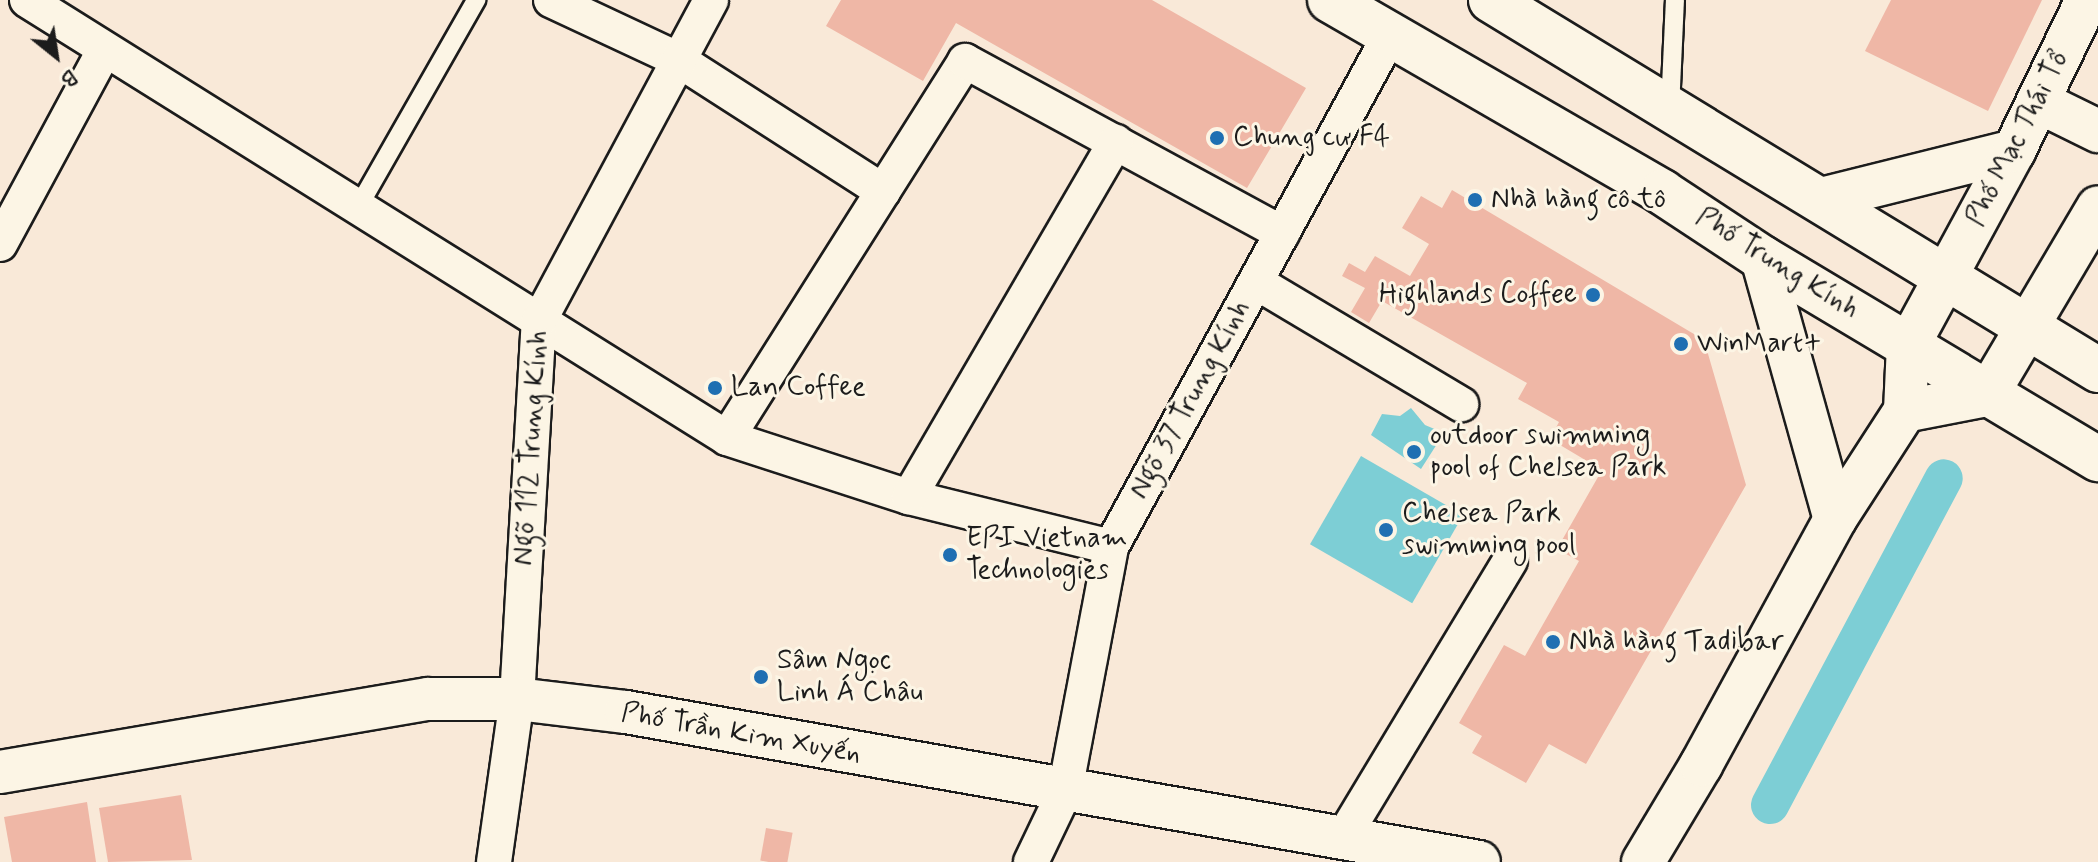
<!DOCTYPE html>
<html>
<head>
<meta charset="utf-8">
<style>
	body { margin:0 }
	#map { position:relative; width:2098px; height:862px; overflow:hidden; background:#f9e9d8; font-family:Mynerve,sans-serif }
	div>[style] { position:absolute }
	.water>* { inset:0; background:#7dced5; transform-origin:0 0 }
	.canal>* { height:38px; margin:-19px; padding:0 19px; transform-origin:19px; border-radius:19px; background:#7dced5 }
	.building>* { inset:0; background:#efb7a6; transform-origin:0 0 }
	.roads { filter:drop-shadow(2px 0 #1c1c1c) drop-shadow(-2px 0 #1c1c1c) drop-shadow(0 2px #1c1c1c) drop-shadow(0 -2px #1c1c1c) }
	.service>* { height:18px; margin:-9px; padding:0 9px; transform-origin:9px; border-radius:9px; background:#fcf5e5 }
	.minor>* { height:34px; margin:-17px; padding:0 17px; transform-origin:17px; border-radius:17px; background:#fcf5e5 }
	.tertiary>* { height:42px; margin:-21px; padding:0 21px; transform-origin:21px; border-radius:21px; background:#fcf5e5 }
	.secondary>* { height:44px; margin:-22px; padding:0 22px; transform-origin:22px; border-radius:22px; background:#fcf5e5 }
	.dots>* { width:22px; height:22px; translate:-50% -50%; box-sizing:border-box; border:4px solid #fcf5e5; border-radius:50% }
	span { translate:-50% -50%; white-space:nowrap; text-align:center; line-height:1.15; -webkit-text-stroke:6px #fcf5e5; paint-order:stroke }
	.poi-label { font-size:28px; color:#1c1c1c }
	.left { translate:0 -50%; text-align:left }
	.right { translate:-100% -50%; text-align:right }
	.street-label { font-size:28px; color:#1c1c1c }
	.north { position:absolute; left:16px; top:16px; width:80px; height:80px; -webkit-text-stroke:6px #fcf5e5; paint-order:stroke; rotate:150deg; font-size:22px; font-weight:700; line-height:32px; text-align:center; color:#1c1c1c }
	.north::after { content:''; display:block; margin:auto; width:28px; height:36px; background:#1c1c1c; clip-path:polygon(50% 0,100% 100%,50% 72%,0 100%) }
</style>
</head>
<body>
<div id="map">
	<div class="water">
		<i style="clip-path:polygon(1411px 408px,1425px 425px,1444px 433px,1421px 469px,1371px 435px,1382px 414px,1400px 416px)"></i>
		<i style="left:1361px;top:456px;width:118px;height:102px;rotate:30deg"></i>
	</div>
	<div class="canal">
		<i style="left:1770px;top:805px;width:370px;rotate:-62deg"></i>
	</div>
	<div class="building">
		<i style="clip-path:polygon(841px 0,1152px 0,1306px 88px,1247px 188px,956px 23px,923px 81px,826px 26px)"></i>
		<i style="clip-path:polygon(1891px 0,2042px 0,1988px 111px,1865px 51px)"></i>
		<i style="clip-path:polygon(1452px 190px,1704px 340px,1746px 485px,1586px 764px,1549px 744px,1526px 783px,1472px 753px,1482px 736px,1459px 723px,1504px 645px,1525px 656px,1579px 561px,1557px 549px,1602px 470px,1550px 439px,1559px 422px,1518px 399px,1527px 383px,1382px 301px,1369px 323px,1351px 312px,1365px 288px,1342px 276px,1349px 263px,1365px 272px,1375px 256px,1410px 276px,1429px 244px,1402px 228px,1421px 196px,1442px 208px)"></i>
		<i style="clip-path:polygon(181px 795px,192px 860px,108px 862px,99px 808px)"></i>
		<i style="clip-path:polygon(87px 802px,96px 862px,12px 862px,4px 817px)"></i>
		<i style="left:766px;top:828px;width:27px;height:33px;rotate:10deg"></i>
	</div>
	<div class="roads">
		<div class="service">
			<i style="left:1670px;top:109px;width:109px;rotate:-87.4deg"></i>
			<i style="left:357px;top:209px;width:241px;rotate:-60.3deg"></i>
		</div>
		<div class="minor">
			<i style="left:27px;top:0;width:826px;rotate:32.03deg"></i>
			<i style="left:727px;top:438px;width:191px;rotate:18deg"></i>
			<i style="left:909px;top:497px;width:208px;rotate:13.9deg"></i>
			<i style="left:551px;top:0;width:139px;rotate:25.1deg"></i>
			<i style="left:677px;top:59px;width:245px;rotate:32.7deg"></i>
			<i style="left:0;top:244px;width:219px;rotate:-61.7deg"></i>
			<i style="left:1256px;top:282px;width:239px;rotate:30.8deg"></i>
			<i style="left:727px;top:438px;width:446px;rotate:-57.7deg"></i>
			<i style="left:965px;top:61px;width:361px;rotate:28.5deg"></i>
			<i style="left:909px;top:497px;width:411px;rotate:-59.8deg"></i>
			<i style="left:1344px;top:836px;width:321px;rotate:-58.9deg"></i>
			<i style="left:494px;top:862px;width:165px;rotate:-82deg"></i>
			<i style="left:517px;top:699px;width:379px;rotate:-86.7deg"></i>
			<i style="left:539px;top:321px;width:364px;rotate:-61.8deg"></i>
			<i style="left:1031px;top:862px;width:79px;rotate:-64.4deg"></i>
			<i style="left:1065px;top:791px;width:248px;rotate:-79.3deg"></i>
			<i style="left:1111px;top:547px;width:583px;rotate:-61.41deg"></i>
		</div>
		<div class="tertiary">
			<i style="left:2039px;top:102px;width:66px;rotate:26.2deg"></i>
			<i style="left:1821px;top:199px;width:199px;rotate:-14deg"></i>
			<i style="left:1762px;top:258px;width:271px;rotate:74.4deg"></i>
			<i style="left:1905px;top:411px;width:84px;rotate:-11deg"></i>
			<i style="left:1987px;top:395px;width:218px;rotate:-59.4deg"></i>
			<i style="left:0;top:772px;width:434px;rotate:-9.7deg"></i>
			<i style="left:428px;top:699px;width:89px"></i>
			<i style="left:517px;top:699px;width:110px;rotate:6.8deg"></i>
			<i style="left:626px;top:712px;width:866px;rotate:9.97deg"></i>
			<i style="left:1643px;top:862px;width:113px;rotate:-59.1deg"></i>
			<i style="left:1701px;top:765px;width:280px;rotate:-61.4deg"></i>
			<i style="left:1835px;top:519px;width:129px;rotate:-57.1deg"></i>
			<i style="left:1905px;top:411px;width:65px;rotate:-87.4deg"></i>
			<i style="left:1908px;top:346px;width:222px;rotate:-61.5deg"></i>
			<i style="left:2014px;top:151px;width:168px;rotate:-64.2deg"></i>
		</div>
		<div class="secondary">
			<i style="left:1330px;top:0;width:384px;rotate:30deg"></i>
			<i style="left:1662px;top:192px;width:120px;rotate:33.4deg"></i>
			<i style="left:1762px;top:258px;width:392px;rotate:30.9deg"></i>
			<i style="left:1491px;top:0;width:711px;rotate:31.36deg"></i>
		</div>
	</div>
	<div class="dots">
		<i style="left:1217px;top:138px;background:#1f6fb2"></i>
		<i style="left:1475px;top:200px;background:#1f6fb2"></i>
		<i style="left:1593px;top:295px;background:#1f6fb2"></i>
		<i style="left:1681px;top:344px;background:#1f6fb2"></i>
		<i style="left:715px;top:388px;background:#1f6fb2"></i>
		<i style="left:1414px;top:452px;background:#1f6fb2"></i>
		<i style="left:1386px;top:530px;background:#1f6fb2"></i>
		<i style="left:950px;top:555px;background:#1f6fb2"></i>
		<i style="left:1553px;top:642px;background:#1f6fb2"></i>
		<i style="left:761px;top:677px;background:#1f6fb2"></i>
	</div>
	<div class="poi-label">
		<span class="left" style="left:1233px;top:138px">Chung cư F4</span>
		<span class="left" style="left:1491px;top:200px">Nhà hàng cô tô</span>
		<span class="right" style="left:1577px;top:295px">Highlands Coffee</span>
		<span class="left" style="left:1697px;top:344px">WinMart+</span>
		<span class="left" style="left:731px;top:388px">Lan Coffee</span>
		<span class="left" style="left:1430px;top:452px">outdoor swimming<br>pool of Chelsea Park</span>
		<span class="left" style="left:1402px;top:530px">Chelsea Park<br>swimming pool</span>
		<span class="left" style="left:966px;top:555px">EPI Vietnam<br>Technologies</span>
		<span class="left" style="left:1569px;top:642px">Nhà hàng Tadibar</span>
		<span class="left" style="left:777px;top:677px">Sâm Ngọc<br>Linh Á Châu</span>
	</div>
	<div class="street-label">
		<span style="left:2018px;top:139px;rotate:-63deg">Phố Mạc Thái Tổ</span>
		<span style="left:1777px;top:264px;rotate:32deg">Phố Trung Kính</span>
		<span style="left:1191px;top:400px;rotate:-61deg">Ngõ 37 Trung Kính</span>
		<span style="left:532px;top:448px;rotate:-86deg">Ngõ 112 Trung Kính</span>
		<span style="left:741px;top:734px;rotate:10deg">Phố Trần Kim Xuyến</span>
	</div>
	<div class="north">B</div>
</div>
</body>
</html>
